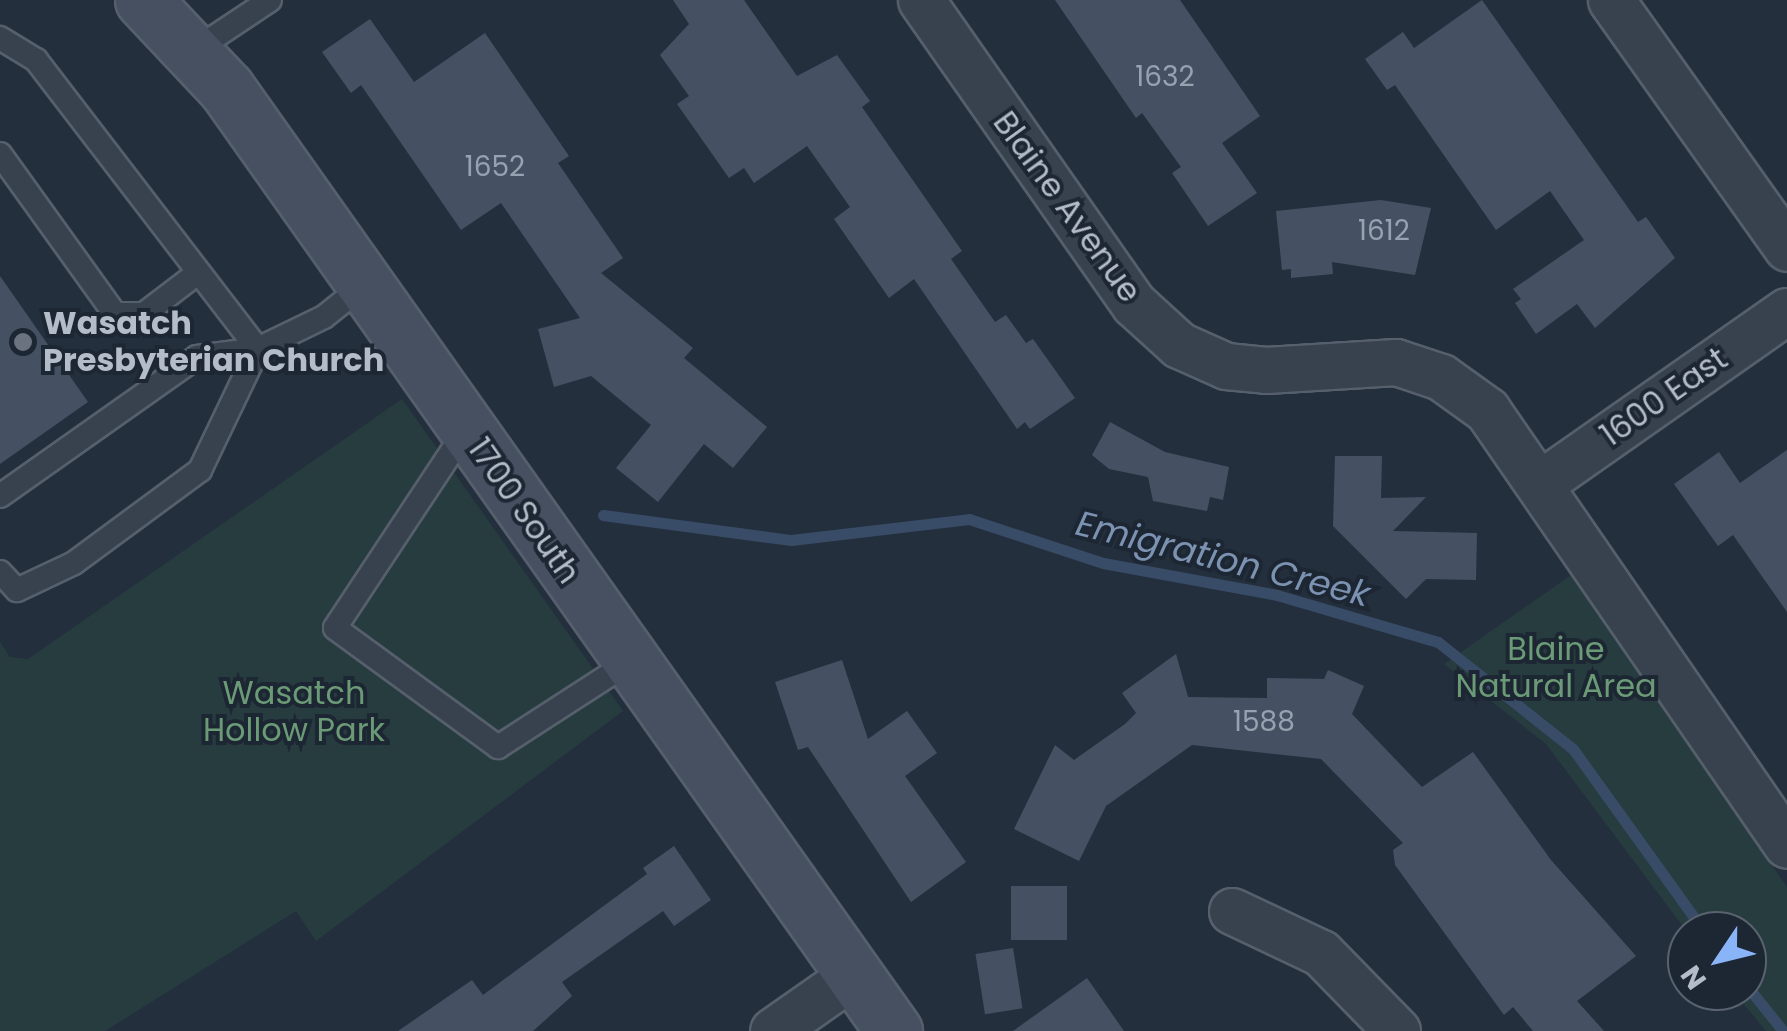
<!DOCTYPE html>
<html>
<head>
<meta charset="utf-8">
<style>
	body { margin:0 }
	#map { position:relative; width:1787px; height:1031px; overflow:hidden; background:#242f3e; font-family:Poppins,sans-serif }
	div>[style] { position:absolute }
	.green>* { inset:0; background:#263c3f }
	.stream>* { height:11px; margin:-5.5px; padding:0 5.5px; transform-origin:5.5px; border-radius:5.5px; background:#394c67 }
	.building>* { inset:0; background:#455162; transform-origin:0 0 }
	.roads { filter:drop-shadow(2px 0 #565f6c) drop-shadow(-2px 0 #565f6c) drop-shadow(0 2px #565f6c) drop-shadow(0 -2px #565f6c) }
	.lane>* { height:22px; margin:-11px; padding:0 11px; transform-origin:11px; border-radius:11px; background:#38414e }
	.street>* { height:45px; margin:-22.5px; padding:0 22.5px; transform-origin:22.5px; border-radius:22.5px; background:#38414e }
	.secondary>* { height:55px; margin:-27.5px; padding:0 27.5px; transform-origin:27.5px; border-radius:27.5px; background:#465061 }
	.dots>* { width:28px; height:28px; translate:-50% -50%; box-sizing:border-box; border:5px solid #1d2633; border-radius:50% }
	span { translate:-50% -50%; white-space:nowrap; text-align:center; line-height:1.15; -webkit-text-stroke:8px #1d2633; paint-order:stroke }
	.number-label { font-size:28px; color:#98a1af }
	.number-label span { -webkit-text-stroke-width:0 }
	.street-label { font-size:32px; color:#b4bcc9 }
	.poi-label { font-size:32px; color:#b4bcc9; font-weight:700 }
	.left { translate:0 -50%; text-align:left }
	.park-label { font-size:32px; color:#6b9a76 }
	.water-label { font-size:35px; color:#7c92b1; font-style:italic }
	.north { position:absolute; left:1667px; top:911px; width:100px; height:100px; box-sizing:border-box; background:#1d2633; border:2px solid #59626f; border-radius:50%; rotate:235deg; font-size:28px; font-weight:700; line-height:40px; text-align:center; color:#b4bcc9 }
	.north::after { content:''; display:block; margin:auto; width:35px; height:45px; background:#8ab4f8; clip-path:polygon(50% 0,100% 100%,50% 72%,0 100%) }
</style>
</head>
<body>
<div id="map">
	<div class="green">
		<i style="clip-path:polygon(402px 399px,623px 711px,316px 941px,296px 911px,105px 1031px,0 1031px,0 642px,10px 657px,28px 659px)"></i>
		<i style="clip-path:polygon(1571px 575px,1787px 887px,1787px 1031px,1766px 1031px,1733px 991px,1747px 991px,1747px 931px,1687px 932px,1546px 744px,1444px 664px)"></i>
	</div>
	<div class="stream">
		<i style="left:603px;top:515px;width:190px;rotate:7.6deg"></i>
		<i style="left:791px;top:540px;width:179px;rotate:-6.7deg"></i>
		<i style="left:969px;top:519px;width:141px;rotate:18.2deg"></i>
		<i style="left:1103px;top:563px;width:177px;rotate:10.4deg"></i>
		<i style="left:1277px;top:595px;width:168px;rotate:16.3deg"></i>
		<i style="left:1438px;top:642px;width:172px;rotate:38.4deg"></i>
		<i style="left:1573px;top:749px;width:224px;rotate:54.3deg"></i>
		<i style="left:1747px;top:986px;width:58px;rotate:51.3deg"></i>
	</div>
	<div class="building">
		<i style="clip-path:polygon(673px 0,744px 0,797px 76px,837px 55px,870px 101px,862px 107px,962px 251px,951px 259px,995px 322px,1006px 315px,1026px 343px,1033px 339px,1075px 398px,1030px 429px,1025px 422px,1017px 429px,914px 279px,889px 298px,834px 219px,850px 207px,807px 146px,754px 183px,744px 168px,729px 178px,677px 104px,689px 96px,660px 55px,689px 24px)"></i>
		<i style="clip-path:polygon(1055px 0,1180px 0,1260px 116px,1222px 143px,1257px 193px,1208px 226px,1172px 173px,1181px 167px,1142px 113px,1136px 118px)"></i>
		<i style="clip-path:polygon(1482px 0,1638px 222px,1646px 217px,1675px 258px,1595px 328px,1577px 304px,1536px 334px,1515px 303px,1521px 299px,1513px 289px,1584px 240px,1550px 191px,1496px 230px,1395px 85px,1387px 90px,1365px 59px,1403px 32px,1414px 48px)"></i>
		<i style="clip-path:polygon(370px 19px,414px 82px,485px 33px,569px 156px,558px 163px,623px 258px,601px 273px,693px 348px,684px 358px,767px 427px,733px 468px,704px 444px,658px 502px,616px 468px,651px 425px,591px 376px,554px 387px,538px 329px,580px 318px,501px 203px,461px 230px,361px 85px,351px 93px,322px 52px)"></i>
		<i style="clip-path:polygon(1381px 200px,1431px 208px,1415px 275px,1332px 262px,1333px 274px,1291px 278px,1291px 269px,1282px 270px,1276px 211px)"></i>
		<i style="clip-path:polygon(0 276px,88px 402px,0 464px)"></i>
		<i style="clip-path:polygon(1110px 422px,1165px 452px,1229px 467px,1223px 500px,1210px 497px,1207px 511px,1153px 501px,1148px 477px,1109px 469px,1092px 455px)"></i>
		<i style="clip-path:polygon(1787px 450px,1787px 612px,1733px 535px,1718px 546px,1674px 484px,1719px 452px,1740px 483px)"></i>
		<i style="clip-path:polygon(1335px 456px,1382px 456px,1381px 498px,1426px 497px,1393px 531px,1477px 533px,1476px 580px,1426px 579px,1406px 599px,1333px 526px)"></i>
		<i style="clip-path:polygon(1176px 654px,1188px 697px,1267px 698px,1267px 678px,1324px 679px,1328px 670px,1364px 686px,1352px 714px,1422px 787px,1473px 752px,1551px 860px,1636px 956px,1577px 1001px,1604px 1031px,1533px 1031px,1513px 1007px,1504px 1015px,1395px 865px,1393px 850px,1403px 843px,1321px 759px,1192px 745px,1106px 806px,1079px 861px,1014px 829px,1055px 745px,1074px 760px,1125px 724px,1136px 713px,1122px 693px)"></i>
		<i style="clip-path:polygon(842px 660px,868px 739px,907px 711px,937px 753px,905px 776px,966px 862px,911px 902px,808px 747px,798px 750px,775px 682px)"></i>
		<i style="clip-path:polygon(674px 846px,711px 900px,674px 926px,663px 911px,562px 982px,572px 996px,533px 1031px,398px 1031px,472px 980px,483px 995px,647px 874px,643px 868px)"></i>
		<i style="left:1011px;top:886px;width:56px;height:54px"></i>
		<i style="left:1013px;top:948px;width:61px;height:38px;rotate:81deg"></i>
		<i style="clip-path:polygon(1087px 978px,1124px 1031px,1013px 1031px)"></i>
	</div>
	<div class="roads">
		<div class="lane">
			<i style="left:0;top:38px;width:42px;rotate:31.4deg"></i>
			<i style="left:36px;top:60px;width:364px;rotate:52.5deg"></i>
			<i style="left:195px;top:50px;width:90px;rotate:-33.7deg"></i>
			<i style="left:0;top:154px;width:197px;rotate:54.3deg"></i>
			<i style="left:115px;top:314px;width:29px"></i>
			<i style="left:144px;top:314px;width:64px;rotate:-37.4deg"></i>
			<i style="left:466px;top:430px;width:237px;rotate:123.5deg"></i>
			<i style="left:335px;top:628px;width:202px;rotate:36.1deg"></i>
			<i style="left:498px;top:747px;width:158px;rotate:-32.9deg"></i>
			<i style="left:0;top:496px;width:241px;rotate:-35.2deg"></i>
			<i style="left:197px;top:357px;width:62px;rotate:-7.5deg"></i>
			<i style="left:258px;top:349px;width:73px;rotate:-25.9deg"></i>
			<i style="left:324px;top:317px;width:51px;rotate:-38.7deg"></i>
			<i style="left:0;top:572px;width:25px;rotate:47deg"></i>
			<i style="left:17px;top:590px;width:63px;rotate:-25.3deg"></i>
			<i style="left:74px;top:563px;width:157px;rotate:-36.4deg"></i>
			<i style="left:200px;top:470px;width:134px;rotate:-64.4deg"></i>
		</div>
		<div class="street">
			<i style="left:921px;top:0;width:371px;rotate:55deg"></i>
			<i style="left:1134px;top:304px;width:61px;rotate:42.3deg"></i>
			<i style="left:1179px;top:345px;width:51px;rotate:24.1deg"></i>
			<i style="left:1226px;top:366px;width:40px;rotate:5.7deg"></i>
			<i style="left:1266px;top:370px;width:130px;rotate:-3.5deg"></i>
			<i style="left:1396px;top:362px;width:47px;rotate:18.4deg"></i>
			<i style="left:1441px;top:377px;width:57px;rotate:35.7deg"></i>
			<i style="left:1487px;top:410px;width:528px;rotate:55.41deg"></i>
			<i style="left:1611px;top:0;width:304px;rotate:54.6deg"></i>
			<i style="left:1541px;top:483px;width:300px;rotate:-35deg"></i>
			<i style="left:1232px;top:911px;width:98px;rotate:25.3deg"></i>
			<i style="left:1321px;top:953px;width:109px;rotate:45.7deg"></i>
			<i style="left:773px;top:1031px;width:99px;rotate:-35.1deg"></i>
		</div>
		<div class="secondary">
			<i style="left:143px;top:0;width:121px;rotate:46.7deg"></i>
			<i style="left:226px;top:88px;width:1156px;rotate:54.69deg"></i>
		</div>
	</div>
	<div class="dots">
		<i style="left:23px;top:342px;background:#6b7280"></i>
	</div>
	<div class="number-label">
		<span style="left:1165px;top:77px">1632</span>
		<span style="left:495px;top:167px">1652</span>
		<span style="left:1384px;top:231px">1612</span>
		<span style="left:1264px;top:722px">1588</span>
	</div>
	<div class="street-label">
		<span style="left:1067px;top:207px;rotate:54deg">Blaine Avenue</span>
		<span style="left:1664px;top:397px;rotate:-35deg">1600 East</span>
		<span style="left:524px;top:511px;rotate:55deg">1700 South</span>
	</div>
	<div class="poi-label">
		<span class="left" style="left:43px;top:342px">Wasatch<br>Presbyterian Church</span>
	</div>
	<div class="park-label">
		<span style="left:1556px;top:668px">Blaine<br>Natural Area</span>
		<span style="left:294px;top:712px">Wasatch<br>Hollow Park</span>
	</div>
	<div class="water-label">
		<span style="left:1223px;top:559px;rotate:14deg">Emigration Creek</span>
	</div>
	<div class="north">N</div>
</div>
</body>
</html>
